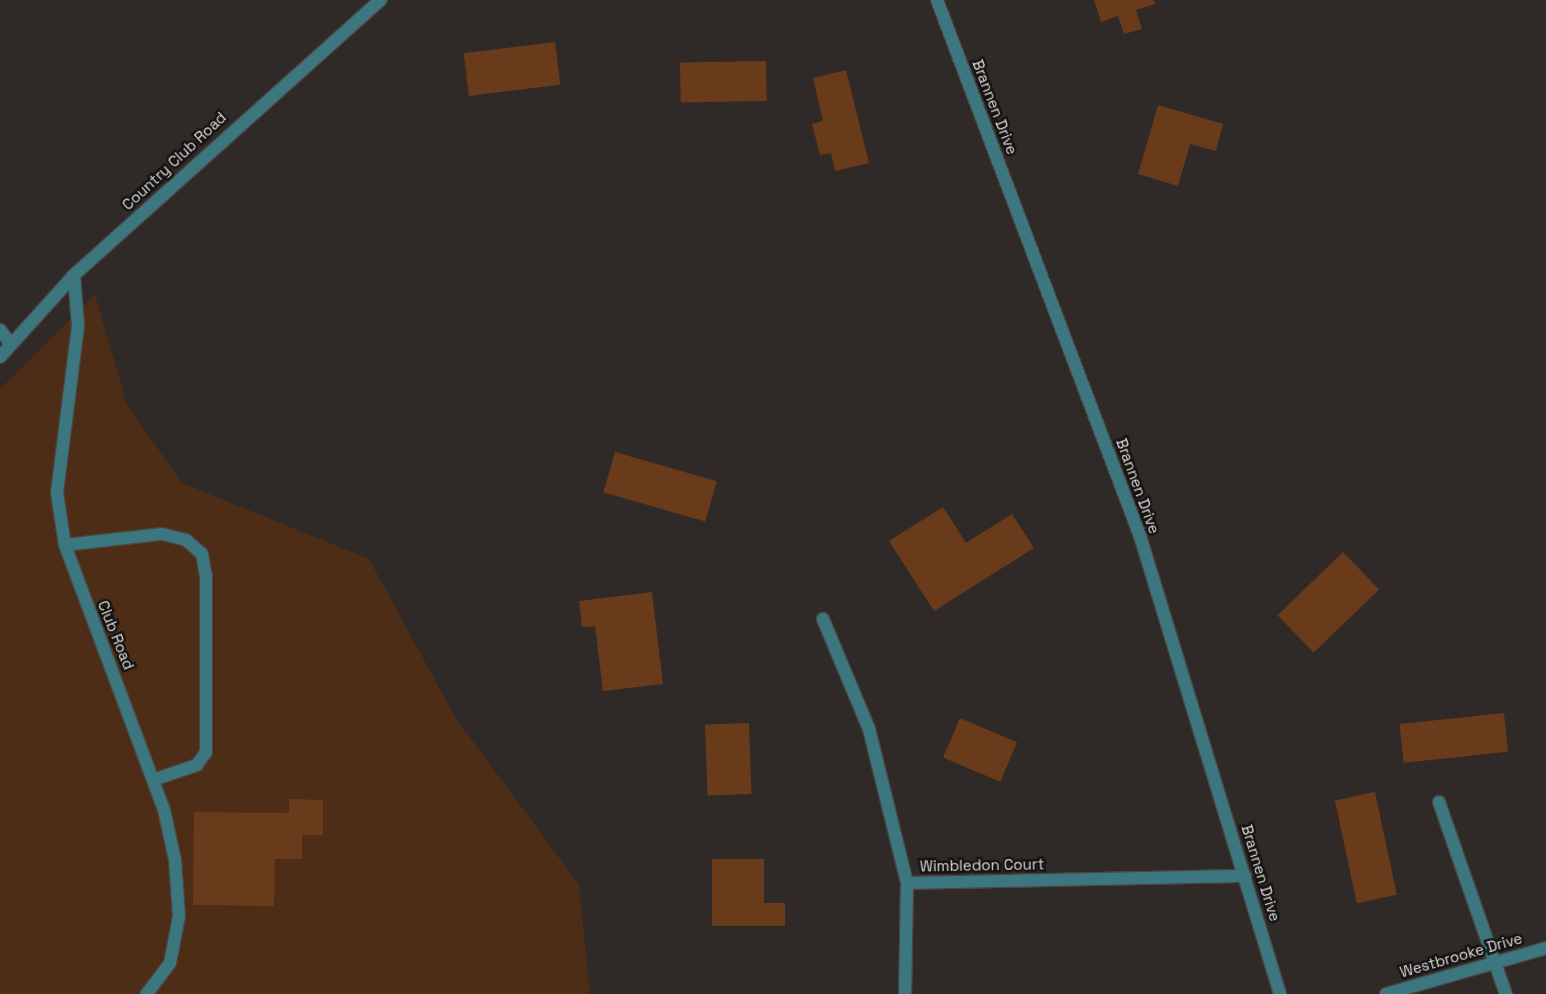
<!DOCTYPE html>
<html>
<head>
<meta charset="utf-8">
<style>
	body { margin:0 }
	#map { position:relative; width:1546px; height:994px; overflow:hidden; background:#2f2a27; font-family:"Space Grotesk",sans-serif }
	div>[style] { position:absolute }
	.green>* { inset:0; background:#4e2d16 }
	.building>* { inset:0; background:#693b1a; transform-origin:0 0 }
	.roads { filter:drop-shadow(1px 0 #4b4644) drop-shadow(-1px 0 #4b4644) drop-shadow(0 1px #4b4644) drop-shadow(0 -1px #4b4644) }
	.minor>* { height:12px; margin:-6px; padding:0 6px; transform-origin:6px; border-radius:6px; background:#3c7780 }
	span { translate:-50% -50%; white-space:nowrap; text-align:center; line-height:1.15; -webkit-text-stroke:5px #151312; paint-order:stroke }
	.street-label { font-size:15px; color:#dfdcda }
</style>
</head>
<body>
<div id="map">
	<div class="green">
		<i style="clip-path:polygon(95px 295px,127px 405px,182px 483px,369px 559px,455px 717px,579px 885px,590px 994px,0 994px,0 389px)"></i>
	</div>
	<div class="building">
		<i style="clip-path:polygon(1094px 0,1154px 0,1155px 4px,1136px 10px,1142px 29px,1124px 34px,1118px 16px,1101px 22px)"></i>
		<i style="left:555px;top:42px;width:43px;height:92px;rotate:83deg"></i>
		<i style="left:766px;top:61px;width:40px;height:86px;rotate:89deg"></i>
		<i style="clip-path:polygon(846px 70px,869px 163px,835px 171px,831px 153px,820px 155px,812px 124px,823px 121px,813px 78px)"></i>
		<i style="clip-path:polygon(1158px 105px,1223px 124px,1216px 151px,1190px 144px,1178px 186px,1138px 174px)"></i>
		<i style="left:615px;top:452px;width:106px;height:42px;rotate:16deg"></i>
		<i style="clip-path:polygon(943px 507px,966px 543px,1012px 514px,1034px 548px,934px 611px,889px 541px)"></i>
		<i style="left:1343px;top:552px;width:52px;height:91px;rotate:46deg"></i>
		<i style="clip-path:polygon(652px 592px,663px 684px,603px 691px,595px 626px,582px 627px,579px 601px)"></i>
		<i style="left:1504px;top:713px;width:39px;height:105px;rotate:84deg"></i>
		<i style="left:960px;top:718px;width:62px;height:43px;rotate:23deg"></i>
		<i style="left:749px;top:723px;width:71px;height:44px;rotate:88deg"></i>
		<i style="left:1375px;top:792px;width:105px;height:41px;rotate:78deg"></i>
		<i style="clip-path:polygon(289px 799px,323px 800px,323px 835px,302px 835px,302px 859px,275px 859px,274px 906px,193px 905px,194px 812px,289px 813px)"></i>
		<i style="clip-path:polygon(712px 859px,764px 859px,764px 903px,785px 903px,785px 926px,712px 926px)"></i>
	</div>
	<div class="roads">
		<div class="minor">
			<i style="left:937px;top:0;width:573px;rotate:69.26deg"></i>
			<i style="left:1140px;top:536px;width:479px;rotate:73deg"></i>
			<i style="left:74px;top:275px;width:51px;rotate:85.5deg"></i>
			<i style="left:78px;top:326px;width:168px;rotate:97.2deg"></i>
			<i style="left:57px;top:493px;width:53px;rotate:81.3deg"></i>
			<i style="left:65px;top:545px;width:283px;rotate:69.5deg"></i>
			<i style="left:164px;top:810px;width:51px;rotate:77.6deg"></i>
			<i style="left:175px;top:860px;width:56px;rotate:85.9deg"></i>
			<i style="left:179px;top:916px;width:48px;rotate:100.8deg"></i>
			<i style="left:170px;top:963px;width:39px;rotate:127deg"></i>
			<i style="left:0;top:330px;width:18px;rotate:52deg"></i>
			<i style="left:0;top:357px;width:110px;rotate:-47.9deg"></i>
			<i style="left:74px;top:275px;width:412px;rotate:-41.9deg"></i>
			<i style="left:65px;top:545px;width:98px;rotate:-6.5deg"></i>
			<i style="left:162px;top:534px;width:25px;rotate:14deg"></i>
			<i style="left:186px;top:540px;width:21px;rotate:41deg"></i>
			<i style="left:202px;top:554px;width:23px;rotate:80deg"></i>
			<i style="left:206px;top:577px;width:175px;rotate:90deg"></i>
			<i style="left:206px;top:752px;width:16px;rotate:125deg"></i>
			<i style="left:197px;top:765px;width:46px;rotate:161.2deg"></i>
			<i style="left:823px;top:619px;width:119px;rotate:67.3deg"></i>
			<i style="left:869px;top:729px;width:159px;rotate:76.1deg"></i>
			<i style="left:907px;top:883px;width:111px;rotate:91deg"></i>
			<i style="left:1439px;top:802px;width:203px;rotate:70.8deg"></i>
			<i style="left:907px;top:883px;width:338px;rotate:-1.2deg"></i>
			<i style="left:1386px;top:994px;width:166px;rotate:-16deg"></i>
		</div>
	</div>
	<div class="street-label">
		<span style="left:995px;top:107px;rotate:69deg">Brannen Drive</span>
		<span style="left:174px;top:161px;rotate:-43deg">Country Club Road</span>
		<span style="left:1138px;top:486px;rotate:70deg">Brannen Drive</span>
		<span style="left:116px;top:635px;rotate:68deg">Club Road</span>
		<span style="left:982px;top:865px;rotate:-1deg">Wimbledon Court</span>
		<span style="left:1261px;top:873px;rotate:73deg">Brannen Drive</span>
		<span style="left:1461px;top:955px;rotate:-16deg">Westbrooke Drive</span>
	</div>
</div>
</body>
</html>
